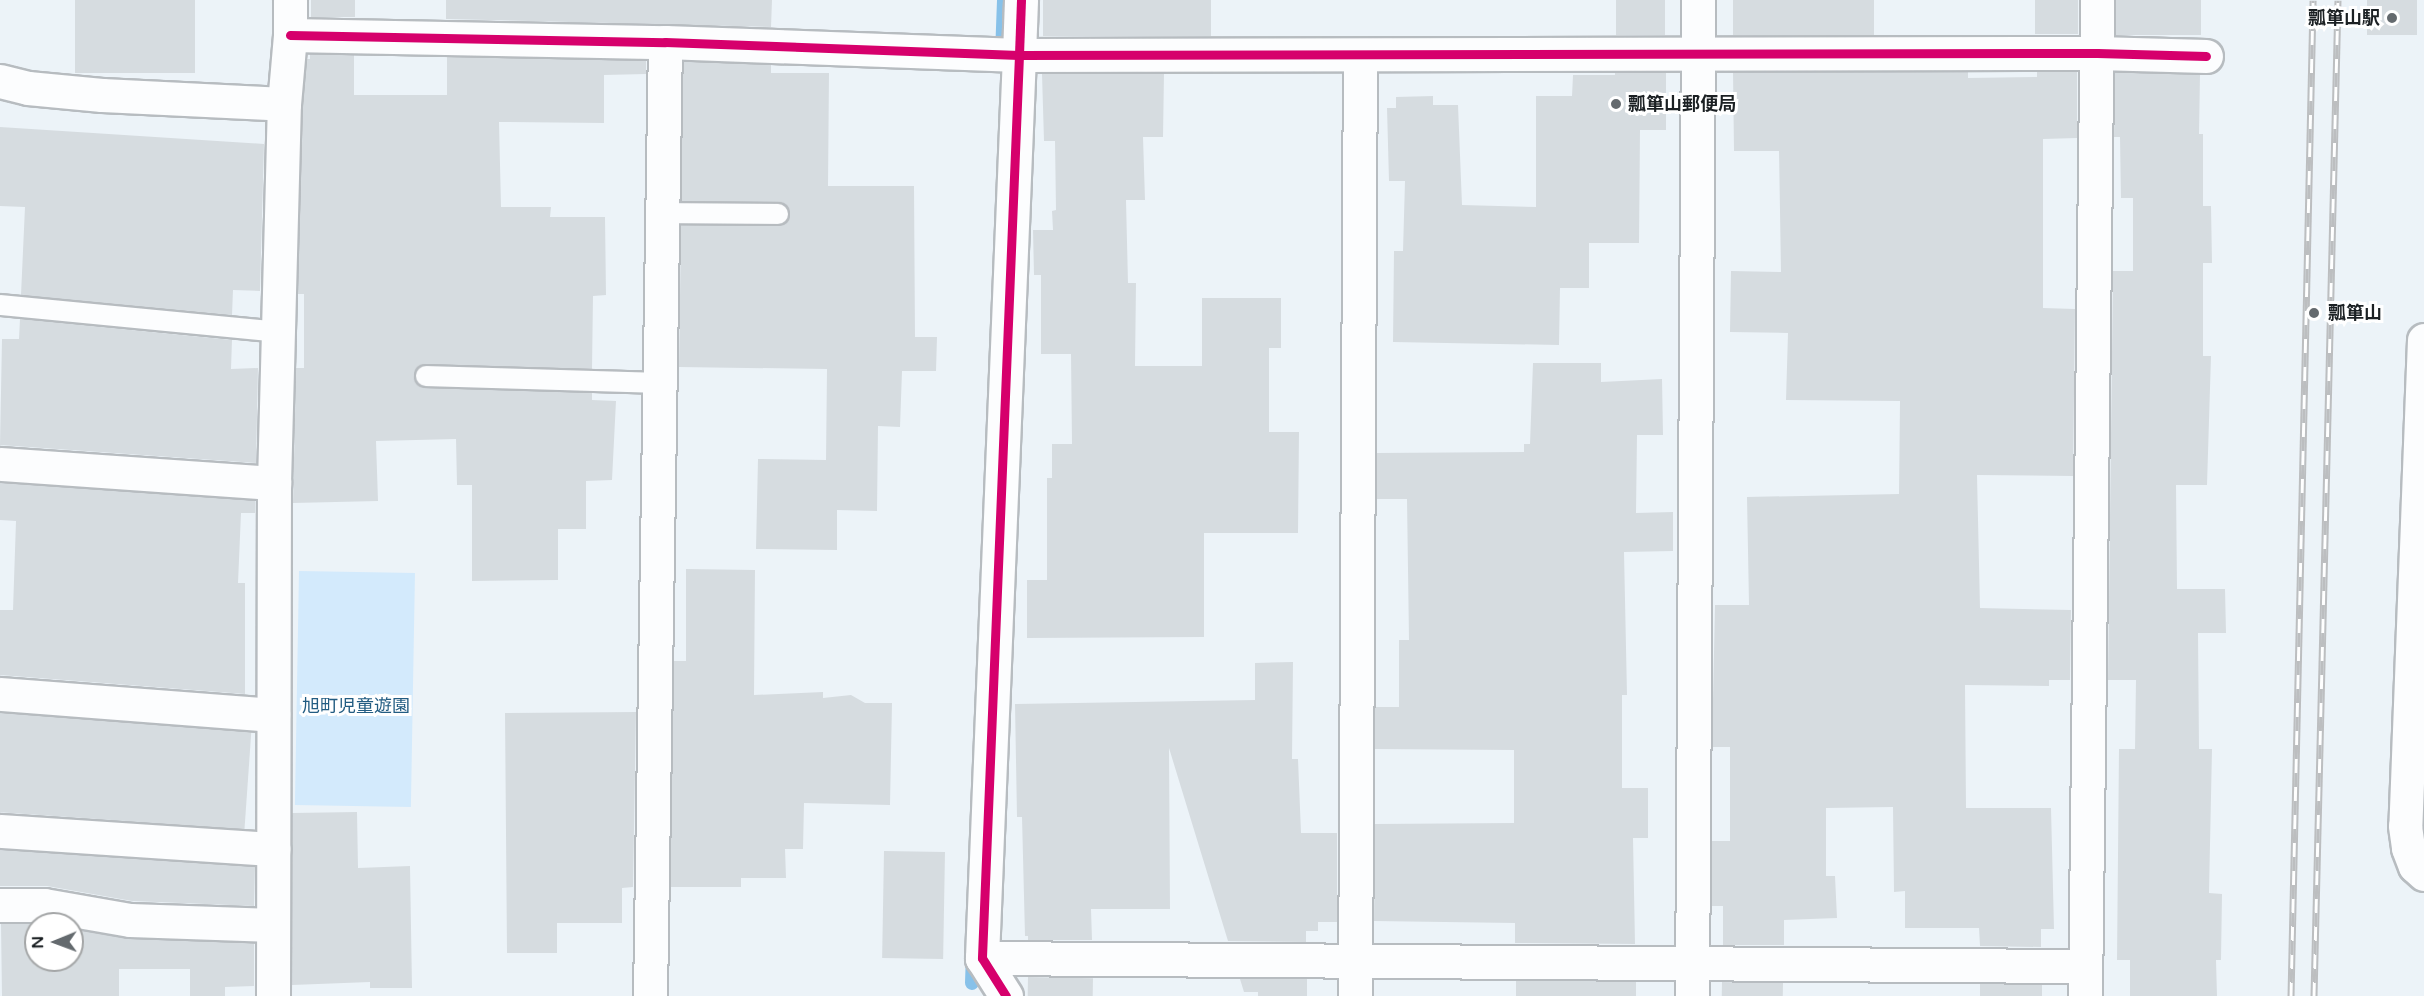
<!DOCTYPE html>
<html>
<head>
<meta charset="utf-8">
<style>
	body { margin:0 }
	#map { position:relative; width:2424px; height:996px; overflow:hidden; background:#ecf3f8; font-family:"Varela Round","Noto Sans JP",sans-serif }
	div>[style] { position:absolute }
	.green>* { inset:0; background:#d3eafc; transform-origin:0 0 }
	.stream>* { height:14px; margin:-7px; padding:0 7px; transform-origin:7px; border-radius:7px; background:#87c1e9 }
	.building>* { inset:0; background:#d6dce0; transform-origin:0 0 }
	.roads { filter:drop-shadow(2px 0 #b7bcc0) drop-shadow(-2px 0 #b7bcc0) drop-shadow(0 2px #b7bcc0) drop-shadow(0 -2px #b7bcc0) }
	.lane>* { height:20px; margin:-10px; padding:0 10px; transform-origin:10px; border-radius:10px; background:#fcfdfe }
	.street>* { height:33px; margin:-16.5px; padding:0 16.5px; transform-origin:16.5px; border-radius:16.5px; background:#fcfdfe }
	.rail>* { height:7px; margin-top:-3.5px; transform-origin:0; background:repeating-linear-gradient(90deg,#fff 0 14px,#bcbec0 0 28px); box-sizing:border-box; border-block:2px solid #bcbec0 }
	.cycleway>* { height:9px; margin:-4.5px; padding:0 4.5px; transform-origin:4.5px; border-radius:4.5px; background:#d6006c }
	.dots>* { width:16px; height:16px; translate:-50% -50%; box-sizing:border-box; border:3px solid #fff; border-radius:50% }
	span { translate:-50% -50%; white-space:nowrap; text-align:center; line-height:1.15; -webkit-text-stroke:6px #fff; paint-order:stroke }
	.poi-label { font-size:18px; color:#1b2023; font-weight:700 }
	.right { translate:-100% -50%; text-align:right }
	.left { translate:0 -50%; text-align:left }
	.park-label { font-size:18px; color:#225c82 }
	.north { position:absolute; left:24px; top:912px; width:60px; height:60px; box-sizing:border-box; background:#fff; border:2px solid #a4a6a7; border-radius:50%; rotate:269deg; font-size:16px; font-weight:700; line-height:24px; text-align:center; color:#1b2023 }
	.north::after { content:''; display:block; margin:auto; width:21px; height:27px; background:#646a6e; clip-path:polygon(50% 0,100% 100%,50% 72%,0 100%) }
</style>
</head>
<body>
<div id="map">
	<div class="green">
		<i style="left:299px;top:571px;width:116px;height:234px;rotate:1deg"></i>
	</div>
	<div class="stream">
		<i style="left:1002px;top:55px;width:55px;rotate:-87.9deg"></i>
		<i style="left:972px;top:983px;width:27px;rotate:-88deg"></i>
	</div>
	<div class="building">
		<i style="left:75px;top:0;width:120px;height:73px"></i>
		<i style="left:311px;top:0;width:44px;height:17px"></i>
		<i style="clip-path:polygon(446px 0,772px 0,771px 27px,446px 19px)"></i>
		<i style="left:1043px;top:0;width:168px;height:36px"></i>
		<i style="left:1616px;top:0;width:49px;height:35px"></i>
		<i style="left:1733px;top:0;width:141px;height:35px"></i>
		<i style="left:2035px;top:0;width:43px;height:34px"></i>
		<i style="left:2116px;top:0;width:85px;height:35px"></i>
		<i style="left:2367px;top:0;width:50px;height:35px"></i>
		<i style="clip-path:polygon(310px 54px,354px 55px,354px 95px,447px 95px,447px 57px,646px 60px,646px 74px,604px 75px,604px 123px,499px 122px,501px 207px,551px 207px,550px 217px,605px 217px,606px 295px,593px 296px,592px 369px,426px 364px,420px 366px,414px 375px,416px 382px,426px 388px,592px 393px,592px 400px,616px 401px,612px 480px,586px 481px,586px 529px,558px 529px,558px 580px,472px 581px,472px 485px,457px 485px,456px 439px,376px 441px,378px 501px,293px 503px,296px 368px,304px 368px,304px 294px,298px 294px,303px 105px,307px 59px,310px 59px)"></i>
		<i style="clip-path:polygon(683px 61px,771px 65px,771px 73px,829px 73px,828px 186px,914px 186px,915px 337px,937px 337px,936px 371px,902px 371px,900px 427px,878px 426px,877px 511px,837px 510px,837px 550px,756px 549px,758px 459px,826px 460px,827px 369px,679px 367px,681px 225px,778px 226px,784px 224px,790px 215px,788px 208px,778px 202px,681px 201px)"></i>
		<i style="clip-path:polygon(1733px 72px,1968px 72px,1968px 78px,2037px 77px,2037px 72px,2077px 72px,2077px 138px,2043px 139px,2043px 308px,2075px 309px,2073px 476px,1977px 475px,1980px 608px,2071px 610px,2070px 680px,2049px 680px,2049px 686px,1965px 685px,1966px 808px,2051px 808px,2054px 929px,2041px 929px,2041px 947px,1980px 946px,1979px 928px,1905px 928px,1905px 891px,1894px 892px,1893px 807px,1826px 808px,1826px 876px,1835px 876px,1837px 918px,1784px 920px,1784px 945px,1723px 945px,1723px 906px,1711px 906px,1712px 841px,1730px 841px,1730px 747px,1712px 747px,1715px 605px,1749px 605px,1747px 497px,1899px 494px,1900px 401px,1786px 400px,1788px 333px,1730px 332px,1731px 271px,1781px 272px,1779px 151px,1734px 151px)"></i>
		<i style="clip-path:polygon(2115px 72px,2200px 75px,2199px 134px,2203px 134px,2203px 206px,2211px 206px,2212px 263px,2203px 263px,2203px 356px,2211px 356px,2207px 485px,2176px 485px,2177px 589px,2225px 589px,2226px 633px,2198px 633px,2199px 749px,2212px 749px,2209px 893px,2222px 894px,2221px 960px,2216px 960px,2217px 996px,2130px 996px,2130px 960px,2117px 960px,2119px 749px,2135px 749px,2136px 680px,2108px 680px,2113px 271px,2133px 271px,2133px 198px,2121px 198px,2120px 137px,2114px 137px)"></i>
		<i style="clip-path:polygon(1164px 73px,1163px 137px,1143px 137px,1145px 200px,1126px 200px,1128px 283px,1136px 283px,1135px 366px,1202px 366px,1202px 298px,1281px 298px,1281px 348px,1269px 348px,1269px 432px,1299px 432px,1298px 533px,1204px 533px,1204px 637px,1027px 638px,1027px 580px,1047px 580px,1047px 478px,1052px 478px,1052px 444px,1072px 444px,1071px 354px,1041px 354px,1041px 275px,1034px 275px,1033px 230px,1053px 230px,1052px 211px,1056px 210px,1055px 141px,1044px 141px,1042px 74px)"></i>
		<i style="clip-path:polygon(1615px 73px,1666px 73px,1666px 130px,1640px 130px,1639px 243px,1589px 243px,1589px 288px,1560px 288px,1559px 345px,1393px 342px,1394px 251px,1403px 251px,1405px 181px,1389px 181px,1387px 108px,1396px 108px,1396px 97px,1433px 96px,1433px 105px,1458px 105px,1462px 205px,1536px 207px,1536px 96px,1572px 96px,1573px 75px,1615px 75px)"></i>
		<i style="clip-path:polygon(0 127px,264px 144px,260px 291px,233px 290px,232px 315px,21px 295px,25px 207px,0 206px)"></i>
		<i style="clip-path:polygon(20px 319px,232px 340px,231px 369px,258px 368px,256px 463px,0 445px,2px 339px,19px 339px)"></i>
		<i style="clip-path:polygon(1533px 363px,1601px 363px,1601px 382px,1662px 379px,1663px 435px,1637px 435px,1636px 513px,1673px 512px,1673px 551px,1624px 552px,1627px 695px,1622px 695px,1622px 788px,1648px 788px,1648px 838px,1633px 838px,1635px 944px,1515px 943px,1515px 923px,1374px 921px,1375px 824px,1514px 823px,1514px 750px,1375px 749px,1375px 707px,1399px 707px,1399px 640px,1409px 640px,1407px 499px,1376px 499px,1377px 453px,1524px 452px,1524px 444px,1530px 444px)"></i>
		<i style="clip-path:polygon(0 483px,255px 500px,255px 513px,241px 513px,238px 583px,245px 583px,245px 694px,0 675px,0 610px,13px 610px,16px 521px,0 520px)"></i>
		<i style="clip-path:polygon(686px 569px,755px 570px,754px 695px,823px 692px,823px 698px,851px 695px,865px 703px,892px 703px,890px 805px,804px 803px,803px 849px,785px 849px,786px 878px,741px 878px,741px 887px,670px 887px,674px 661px,686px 661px)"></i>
		<i style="clip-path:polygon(1293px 662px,1292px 759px,1298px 759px,1301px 833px,1337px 833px,1337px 922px,1318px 922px,1318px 931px,1306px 931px,1306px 942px,1228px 941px,1169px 748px,1170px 909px,1091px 909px,1092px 940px,1028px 940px,1028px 936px,1025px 936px,1022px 817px,1017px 817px,1015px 704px,1255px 700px,1255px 663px)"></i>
		<i style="clip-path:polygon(636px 712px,633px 887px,622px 888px,622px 923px,557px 923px,557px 953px,507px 953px,505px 713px)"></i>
		<i style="left:0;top:713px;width:252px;height:99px;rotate:4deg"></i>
		<i style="clip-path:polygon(357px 812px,358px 868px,410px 866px,412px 988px,370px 988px,370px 982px,292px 985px,292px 813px)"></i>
		<i style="clip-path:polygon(0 850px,255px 867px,254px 906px,132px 901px,47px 886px,0 886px)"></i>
		<i style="left:884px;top:851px;width:61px;height:107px;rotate:1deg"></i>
		<i style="clip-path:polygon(1px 924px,44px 924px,36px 924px,36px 960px,72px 960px,72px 929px,129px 939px,254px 943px,254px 986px,225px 987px,225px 996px,190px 996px,190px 969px,119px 969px,119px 996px,2px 996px)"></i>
		<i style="left:1028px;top:977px;width:65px;height:19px;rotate:1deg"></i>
		<i style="clip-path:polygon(1240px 979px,1307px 979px,1307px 996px,1258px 996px,1258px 992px,1244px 992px)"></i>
		<i style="left:1516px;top:981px;width:120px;height:15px"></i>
		<i style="left:1722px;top:982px;width:61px;height:14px;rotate:1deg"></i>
		<i style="left:1980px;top:984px;width:62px;height:12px"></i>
	</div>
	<div class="roads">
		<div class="lane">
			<i style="left:662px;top:213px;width:116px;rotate:0.5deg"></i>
			<i style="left:0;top:305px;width:279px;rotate:5.5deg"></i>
			<i style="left:426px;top:376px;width:234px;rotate:1.7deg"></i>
		</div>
		<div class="street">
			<i style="left:1021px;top:0;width:55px;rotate:92.1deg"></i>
			<i style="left:1019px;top:55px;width:1078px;rotate:-0.11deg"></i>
			<i style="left:2097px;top:53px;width:109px;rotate:1.6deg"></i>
			<i style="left:290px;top:35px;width:375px;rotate:1.1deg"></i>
			<i style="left:665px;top:42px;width:354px;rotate:2.1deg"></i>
			<i style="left:1019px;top:55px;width:904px;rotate:92.35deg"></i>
			<i style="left:982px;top:958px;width:45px;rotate:57.7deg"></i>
			<i style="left:0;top:81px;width:29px;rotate:14deg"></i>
			<i style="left:28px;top:88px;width:74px;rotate:5.4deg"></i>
			<i style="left:102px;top:95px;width:182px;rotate:2.8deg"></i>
			<i style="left:2424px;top:340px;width:486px;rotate:92.2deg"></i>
			<i style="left:2405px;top:826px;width:22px;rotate:82deg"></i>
			<i style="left:2408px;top:848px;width:19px;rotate:69deg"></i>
			<i style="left:2415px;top:866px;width:12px;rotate:42deg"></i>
			<i style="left:0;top:464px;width:275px;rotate:4deg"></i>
			<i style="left:0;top:694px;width:274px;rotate:4.4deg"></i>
			<i style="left:0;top:831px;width:274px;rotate:3.8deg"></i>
			<i style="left:0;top:905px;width:44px"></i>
			<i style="left:44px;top:905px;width:87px;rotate:9.9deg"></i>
			<i style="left:130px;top:920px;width:143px;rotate:2deg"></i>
			<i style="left:982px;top:958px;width:1103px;rotate:0.42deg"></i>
			<i style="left:273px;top:996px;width:513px;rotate:-89.89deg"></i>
			<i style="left:274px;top:483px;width:379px;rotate:-88.5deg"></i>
			<i style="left:284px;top:104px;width:69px;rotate:-85deg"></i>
			<i style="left:290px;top:35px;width:35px;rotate:-90deg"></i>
			<i style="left:650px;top:996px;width:954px;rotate:-89.1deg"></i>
			<i style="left:1355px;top:996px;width:941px;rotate:-89.7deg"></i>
			<i style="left:1692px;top:996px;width:996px;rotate:-89.65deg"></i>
			<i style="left:2085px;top:996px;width:996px;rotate:-89.31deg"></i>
		</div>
	</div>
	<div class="rail">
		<i style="left:2291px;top:996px;width:996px;rotate:-88.73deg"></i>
		<i style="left:2314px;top:996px;width:996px;rotate:-88.62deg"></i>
	</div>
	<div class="cycleway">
		<i style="left:1021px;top:0;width:55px;rotate:92.1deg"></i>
		<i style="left:1019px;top:55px;width:1078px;rotate:-0.11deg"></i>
		<i style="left:2097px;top:53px;width:109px;rotate:1.6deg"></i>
		<i style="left:290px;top:35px;width:375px;rotate:1.1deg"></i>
		<i style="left:665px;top:42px;width:354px;rotate:2.1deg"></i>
		<i style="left:1019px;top:55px;width:904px;rotate:92.35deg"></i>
		<i style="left:982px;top:958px;width:45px;rotate:57.7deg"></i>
	</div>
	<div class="dots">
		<i style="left:2392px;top:18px;background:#646a6e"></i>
		<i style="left:1616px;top:104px;background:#646a6e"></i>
		<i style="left:2314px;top:313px;background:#646a6e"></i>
	</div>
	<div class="poi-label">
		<span class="right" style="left:2380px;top:18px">瓢箪山駅</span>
		<span class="left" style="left:1628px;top:104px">瓢箪山郵便局</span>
		<span class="left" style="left:2328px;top:313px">瓢箪山</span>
	</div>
	<div class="park-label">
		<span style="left:356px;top:706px">旭町児童遊園</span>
	</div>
	<div class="north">N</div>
</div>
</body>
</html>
